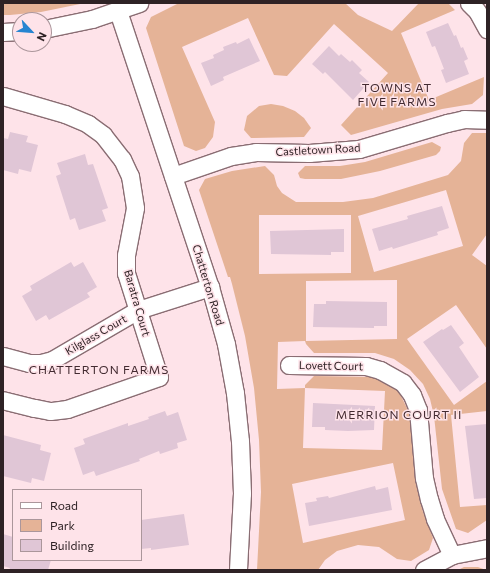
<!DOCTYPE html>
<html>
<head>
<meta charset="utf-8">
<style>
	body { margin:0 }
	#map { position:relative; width:490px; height:573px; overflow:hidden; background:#fee3e9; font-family:Commissioner,sans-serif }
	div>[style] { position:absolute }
	.green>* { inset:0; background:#e5b397 }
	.building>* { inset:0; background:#e0c6d6 }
	.roads { filter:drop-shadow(1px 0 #8a6d73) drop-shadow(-1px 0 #8a6d73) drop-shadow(0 1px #8a6d73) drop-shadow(0 -1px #8a6d73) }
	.minor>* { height:17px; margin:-8.5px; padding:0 8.5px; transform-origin:8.5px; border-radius:8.5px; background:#fff }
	span { translate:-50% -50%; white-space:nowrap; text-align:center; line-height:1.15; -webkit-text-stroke:3px #fee3e9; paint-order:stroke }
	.street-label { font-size:11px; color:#2e2225 }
	.neighbourhood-label { font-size:12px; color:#432b31; letter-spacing:1px }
	.frame { position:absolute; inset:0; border:4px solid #2e2225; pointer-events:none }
	.legend { position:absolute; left:12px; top:489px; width:130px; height:72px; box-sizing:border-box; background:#fee3e9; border:1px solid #ab969b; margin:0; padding:5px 7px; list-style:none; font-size:12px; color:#2e2225 }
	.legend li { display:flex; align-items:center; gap:8px; height:20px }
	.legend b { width:20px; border:1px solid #ab969b }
	.north { position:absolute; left:12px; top:12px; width:40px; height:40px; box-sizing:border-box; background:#fee3e9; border:1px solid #ab969b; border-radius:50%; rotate:116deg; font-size:11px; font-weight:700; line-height:16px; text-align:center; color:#2e2225 }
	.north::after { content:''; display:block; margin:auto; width:14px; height:18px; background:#2685d1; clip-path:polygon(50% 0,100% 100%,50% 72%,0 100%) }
</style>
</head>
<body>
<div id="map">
	<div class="green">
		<i style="clip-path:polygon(3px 3px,85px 3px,41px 12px,10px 15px,3px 15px)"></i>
		<i style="clip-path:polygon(179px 3px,345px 3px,358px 15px,392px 31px,419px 3px,448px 3px,455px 10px,401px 33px,429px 100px,484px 77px,483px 95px,472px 104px,442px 109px,351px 135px,341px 125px,388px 73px,334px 24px,287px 76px,274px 75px,248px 18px,182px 47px,215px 122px,213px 137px,205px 148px,196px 151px,184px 146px,146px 28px,151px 17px)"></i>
		<i style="clip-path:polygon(271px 104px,283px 106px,295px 111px,304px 118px,311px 128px,304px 137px,251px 138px,244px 130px,247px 116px,259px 106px)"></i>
		<i style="clip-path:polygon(evenodd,472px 133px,487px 133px,487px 234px,472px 255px,487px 266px,487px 349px,456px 305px,407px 339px,454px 405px,487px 381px,487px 411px,451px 415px,460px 507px,487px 505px,487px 520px,468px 533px,456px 529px,442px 489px,434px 416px,430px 399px,423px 384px,410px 370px,394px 359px,375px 353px,314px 353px,306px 344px,305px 341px,278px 342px,277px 389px,305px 388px,303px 448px,382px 450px,385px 391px,305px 388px,305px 385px,314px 376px,376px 377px,393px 386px,399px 392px,409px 412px,417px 488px,423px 512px,433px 538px,429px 550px,411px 561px,397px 559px,379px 547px,358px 545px,337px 551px,325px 560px,318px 570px,257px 570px,261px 492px,259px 440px,254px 388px,245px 336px,232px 284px,230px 277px,228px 277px,199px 190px,205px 179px,232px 171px,265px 166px,274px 175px,277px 186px,282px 193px,296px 202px,343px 202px,373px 198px,448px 175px,461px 161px,464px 143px,472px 133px,446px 190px,463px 246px,374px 272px,358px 216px,446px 190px,472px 133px,259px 215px,351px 215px,351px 273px,259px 274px,259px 215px,472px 133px,397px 280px,397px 339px,306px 341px,306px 281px,397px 280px,472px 133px,393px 463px,405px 520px,303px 543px,292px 484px,393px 463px)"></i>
		<i style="clip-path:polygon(432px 142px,441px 147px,440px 151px,436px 155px,380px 171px,341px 179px,305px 179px,300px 178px,298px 173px,305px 166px,340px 166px,365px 162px)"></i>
		<i style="clip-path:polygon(464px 567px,478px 567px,486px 570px,458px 570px)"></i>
	</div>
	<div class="building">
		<i style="clip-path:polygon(448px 23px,454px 36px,456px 35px,461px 48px,463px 47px,468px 59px,464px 61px,469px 74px,446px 83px,441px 70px,444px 69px,435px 46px,432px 47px,426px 32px)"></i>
		<i style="clip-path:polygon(249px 38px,260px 61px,223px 77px,224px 80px,211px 86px,201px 63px,214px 58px,213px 55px,224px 50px,223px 47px,236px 42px,237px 44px)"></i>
		<i style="clip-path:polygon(329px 46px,339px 56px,341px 54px,350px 62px,352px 60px,362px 70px,359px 73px,369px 82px,353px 100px,325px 72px,323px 74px,312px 64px)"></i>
		<i style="clip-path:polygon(10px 132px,28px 136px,26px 142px,38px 145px,31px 172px,19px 169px,18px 174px,3px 170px,3px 138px,8px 139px)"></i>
		<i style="clip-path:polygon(85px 154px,88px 165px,93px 164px,108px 208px,102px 210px,106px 221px,79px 230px,75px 218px,70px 220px,56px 176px,61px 174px,57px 163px)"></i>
		<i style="clip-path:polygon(442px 206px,449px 228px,437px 232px,438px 235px,393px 249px,392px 247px,379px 251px,372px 229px,408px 219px,407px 216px)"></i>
		<i style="clip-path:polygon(344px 229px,344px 252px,331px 252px,331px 255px,271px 254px,270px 231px)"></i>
		<i style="clip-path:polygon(71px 262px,74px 267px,83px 262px,97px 287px,87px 293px,90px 297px,65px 311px,49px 320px,46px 315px,36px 321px,22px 296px,32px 290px,30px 286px)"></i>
		<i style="clip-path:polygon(326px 301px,387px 302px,387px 326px,374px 326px,374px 328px,313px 327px,314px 304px,326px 304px)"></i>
		<i style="clip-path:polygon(451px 325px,464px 343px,459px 347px,479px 377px,460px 392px,423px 342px,442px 329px,443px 330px)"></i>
		<i style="clip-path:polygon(313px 403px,375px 406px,374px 430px,348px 431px,325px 430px,325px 427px,312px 427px)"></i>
		<i style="clip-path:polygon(165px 411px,167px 416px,178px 412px,187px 440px,177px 443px,178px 448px,160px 454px,159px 451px,139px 459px,140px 461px,96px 476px,94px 471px,83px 475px,74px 448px,85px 444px,83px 439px,128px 423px,128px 426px,149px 419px,148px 417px)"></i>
		<i style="clip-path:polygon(487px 424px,487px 498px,474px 499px,465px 426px)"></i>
		<i style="clip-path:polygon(3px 435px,41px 445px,40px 450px,51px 453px,44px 481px,32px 478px,31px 483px,3px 476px)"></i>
		<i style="clip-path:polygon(375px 486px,376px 490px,388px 487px,392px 510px,309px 526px,305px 503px,317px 501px,316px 498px,328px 496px,329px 498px)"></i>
		<i style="clip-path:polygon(184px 514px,189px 545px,151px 550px,151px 548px,141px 549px,141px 520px)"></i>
		<i style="clip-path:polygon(3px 534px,13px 537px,13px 560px,51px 560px,48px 570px,9px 570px,10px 568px,3px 566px)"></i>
	</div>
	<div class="roads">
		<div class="minor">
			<i style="left:469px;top:3px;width:11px;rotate:45deg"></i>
			<i style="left:477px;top:11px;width:21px;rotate:61deg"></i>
			<i style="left:118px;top:11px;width:291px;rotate:71.6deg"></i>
			<i style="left:210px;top:287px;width:59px;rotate:74.3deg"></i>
			<i style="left:226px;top:344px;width:50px;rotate:79.6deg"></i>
			<i style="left:235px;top:393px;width:48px;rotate:84.1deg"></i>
			<i style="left:240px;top:441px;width:52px;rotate:87.8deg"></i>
			<i style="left:242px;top:493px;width:77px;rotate:93deg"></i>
			<i style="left:44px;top:29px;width:49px;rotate:-11.8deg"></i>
			<i style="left:92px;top:19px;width:50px;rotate:-18.8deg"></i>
			<i style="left:3px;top:32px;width:17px;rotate:-3deg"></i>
			<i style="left:3px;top:96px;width:65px;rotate:16.2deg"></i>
			<i style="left:65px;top:114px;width:25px;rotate:23deg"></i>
			<i style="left:88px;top:124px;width:19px;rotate:36deg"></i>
			<i style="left:103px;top:135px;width:31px;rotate:52deg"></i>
			<i style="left:122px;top:159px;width:19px;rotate:65deg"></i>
			<i style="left:130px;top:176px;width:32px;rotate:81deg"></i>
			<i style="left:135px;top:208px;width:48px;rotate:100.8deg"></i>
			<i style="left:126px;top:255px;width:18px;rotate:90deg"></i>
			<i style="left:126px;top:273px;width:109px;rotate:72.4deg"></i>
			<i style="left:159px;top:377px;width:97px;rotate:160.8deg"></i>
			<i style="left:67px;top:409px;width:17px;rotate:173deg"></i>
			<i style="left:50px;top:411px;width:16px;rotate:-169deg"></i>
			<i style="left:34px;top:408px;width:32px;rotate:-166deg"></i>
			<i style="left:173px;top:176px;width:61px;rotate:-19deg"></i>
			<i style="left:231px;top:156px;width:25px;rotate:-9deg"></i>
			<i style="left:256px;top:152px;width:53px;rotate:1.1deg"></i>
			<i style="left:309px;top:153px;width:50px;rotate:-4.6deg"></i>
			<i style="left:359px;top:149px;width:92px;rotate:-16.5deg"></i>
			<i style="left:447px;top:123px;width:17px;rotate:-13deg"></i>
			<i style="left:464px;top:119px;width:23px;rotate:2deg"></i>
			<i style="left:3px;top:356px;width:27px;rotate:15deg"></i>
			<i style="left:29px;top:363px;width:12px"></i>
			<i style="left:41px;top:363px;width:11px;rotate:-15deg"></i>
			<i style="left:52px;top:360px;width:99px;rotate:-30.2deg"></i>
			<i style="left:138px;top:310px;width:76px;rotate:-17.7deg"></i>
			<i style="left:289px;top:365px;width:77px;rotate:0.7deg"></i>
			<i style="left:366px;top:366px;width:15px;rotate:16deg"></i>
			<i style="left:380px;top:370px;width:26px;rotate:29deg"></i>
			<i style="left:403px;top:383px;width:15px;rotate:53deg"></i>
			<i style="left:412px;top:395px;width:16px;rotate:68deg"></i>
			<i style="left:418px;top:410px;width:68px;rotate:85deg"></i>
			<i style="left:424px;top:478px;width:22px;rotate:77deg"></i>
			<i style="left:429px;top:499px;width:21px;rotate:73deg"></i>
			<i style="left:435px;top:519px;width:40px;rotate:65deg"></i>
			<i style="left:424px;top:570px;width:32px;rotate:-28deg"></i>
			<i style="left:452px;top:555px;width:36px;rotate:-11deg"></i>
		</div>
	</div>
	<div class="street-label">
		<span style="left:318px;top:150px;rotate:-3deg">Castletown Road</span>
		<span style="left:208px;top:285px;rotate:73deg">Chatterton Road</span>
		<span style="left:137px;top:303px;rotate:74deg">Baratra Court</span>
		<span style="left:96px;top:335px;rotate:-30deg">Kilglass Court</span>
		<span style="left:331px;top:366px;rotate:1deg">Lovett Court</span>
	</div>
	<div class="neighbourhood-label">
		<span style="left:397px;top:95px">TOWNS AT<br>FIVE FARMS</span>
		<span style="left:99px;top:370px">CHATTERTON FARMS</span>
		<span style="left:399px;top:415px">MERRION COURT II</span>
	</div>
	<div class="frame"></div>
	<ul class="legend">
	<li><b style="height:5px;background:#fff"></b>Road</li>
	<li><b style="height:11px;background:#e5b397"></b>Park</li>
	<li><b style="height:11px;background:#e0c6d6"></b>Building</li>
	</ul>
	<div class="north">N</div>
</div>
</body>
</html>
